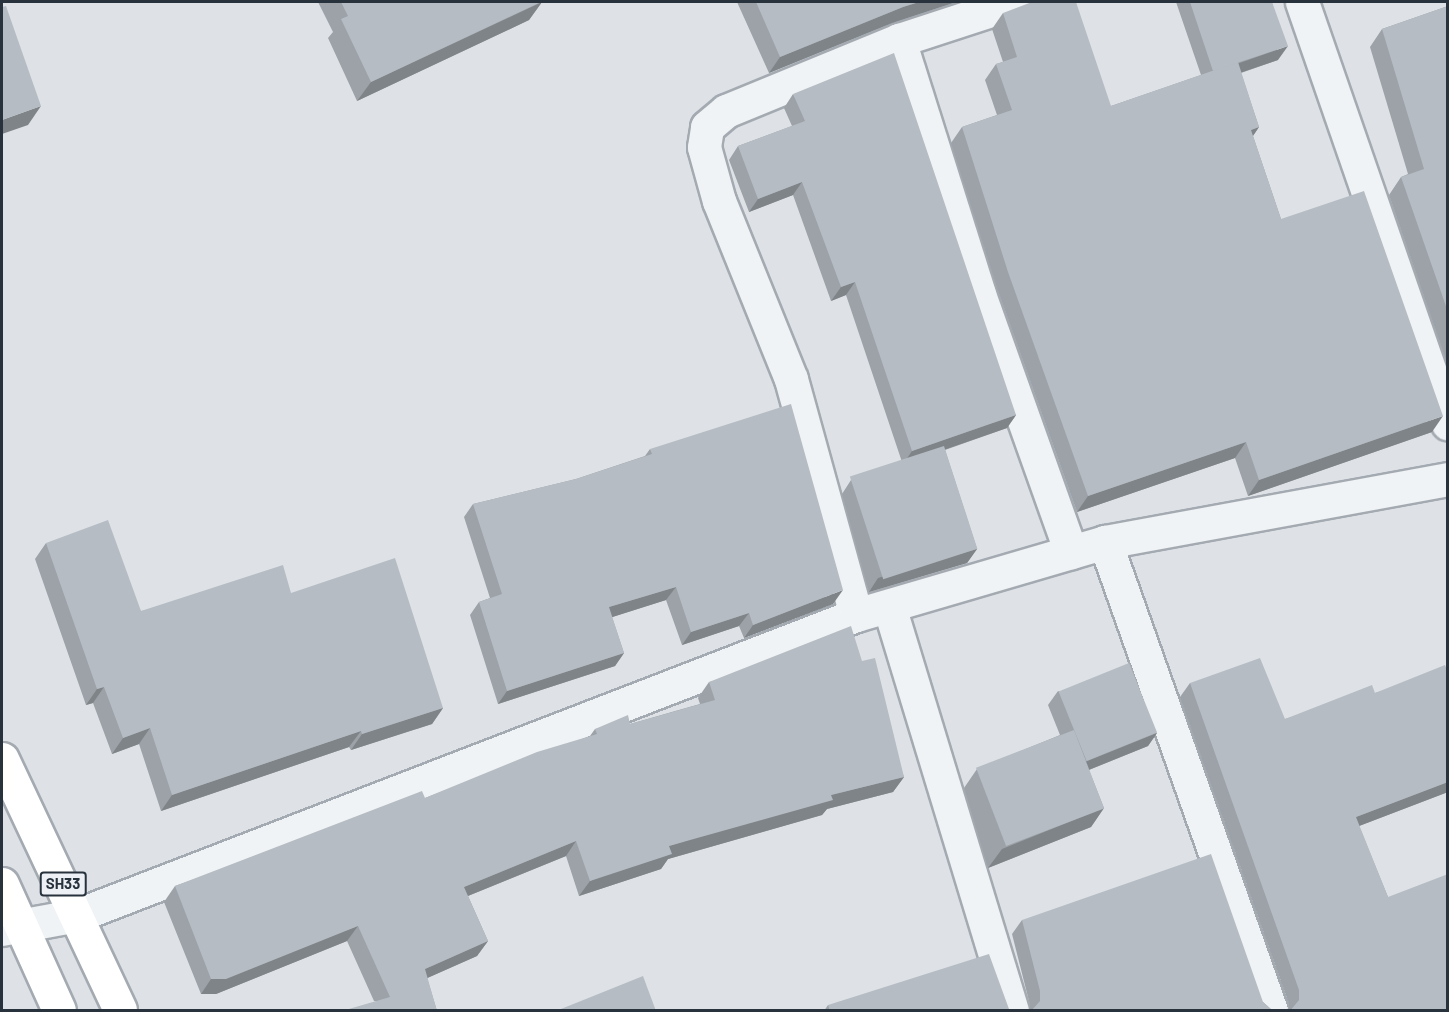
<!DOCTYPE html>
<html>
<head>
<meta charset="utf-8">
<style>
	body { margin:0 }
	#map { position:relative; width:1449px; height:1012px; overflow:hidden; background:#dee2e7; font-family:Barlow,sans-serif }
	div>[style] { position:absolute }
	.roads { filter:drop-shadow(2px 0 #a4aab1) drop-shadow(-2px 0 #a4aab1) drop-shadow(0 2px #a4aab1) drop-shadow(0 -2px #a4aab1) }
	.minor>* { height:33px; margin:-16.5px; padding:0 16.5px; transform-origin:16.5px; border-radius:16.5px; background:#f0f3f5 }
	.major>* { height:33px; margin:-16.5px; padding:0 16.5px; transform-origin:16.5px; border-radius:16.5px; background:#fff }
	.wall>* { inset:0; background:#9ca2a8 }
	.shaded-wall>* { inset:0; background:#7f8488 }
	.building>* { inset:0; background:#b5bcc3; transform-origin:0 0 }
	span { translate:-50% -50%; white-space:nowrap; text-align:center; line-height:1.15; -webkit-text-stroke:4.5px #edf1f5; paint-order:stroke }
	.shield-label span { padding:2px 4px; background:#edf1f5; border:2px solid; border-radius:4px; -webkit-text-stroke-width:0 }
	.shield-label { font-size:15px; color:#28323d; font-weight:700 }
	.frame { position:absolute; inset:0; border:3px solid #28323d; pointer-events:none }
</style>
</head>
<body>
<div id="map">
	<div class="roads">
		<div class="minor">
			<i style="left:1302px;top:2px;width:446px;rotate:70.9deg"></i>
			<i style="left:899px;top:40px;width:266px;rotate:72.5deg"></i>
			<i style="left:979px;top:294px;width:274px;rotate:70.4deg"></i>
			<i style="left:1105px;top:542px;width:497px;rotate:70.5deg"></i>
			<i style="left:889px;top:606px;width:422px;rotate:73.1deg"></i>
			<i style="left:856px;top:615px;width:245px;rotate:-105.4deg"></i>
			<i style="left:791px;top:379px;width:192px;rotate:-112deg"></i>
			<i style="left:719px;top:201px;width:56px;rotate:-105.5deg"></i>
			<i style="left:704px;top:147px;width:20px;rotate:-81deg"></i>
			<i style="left:707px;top:127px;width:25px;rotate:-40deg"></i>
			<i style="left:726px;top:111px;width:187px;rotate:-22.3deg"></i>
			<i style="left:899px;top:40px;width:122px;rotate:-18.1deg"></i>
			<i style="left:2px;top:929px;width:77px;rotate:-10.4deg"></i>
			<i style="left:78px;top:915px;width:834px;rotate:-21.09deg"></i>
			<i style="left:856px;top:615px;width:259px;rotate:-16.3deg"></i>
			<i style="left:1105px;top:542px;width:349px;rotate:-10.4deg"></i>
		</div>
		<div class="major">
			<i style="left:2px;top:759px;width:277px;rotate:64.8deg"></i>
			<i style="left:2px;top:884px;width:138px;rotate:65.7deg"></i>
		</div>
	</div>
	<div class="wall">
		<i style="clip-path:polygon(318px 2px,542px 2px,529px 20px,357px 101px,328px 38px,333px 32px)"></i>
		<i style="clip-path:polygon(737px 2px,956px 2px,892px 23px,769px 73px)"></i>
		<i style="clip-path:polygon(1176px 2px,1272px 2px,1278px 60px,1241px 73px,1259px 127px,1253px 136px,1281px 219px,1432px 432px,1248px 496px,1235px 458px,1077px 512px,997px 288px,951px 143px,962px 127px,997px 115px,985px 80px,996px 64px,1003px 62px,992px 29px,1003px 13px,1111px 106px,1201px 75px)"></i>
		<i style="clip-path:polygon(1448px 6px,1448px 366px,1389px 195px,1401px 177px,1408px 174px,1370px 47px,1382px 29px)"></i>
		<i style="clip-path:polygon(793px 94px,1016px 415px,1007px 428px,945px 450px,977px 549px,967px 563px,869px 592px,842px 494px,851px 480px,902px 462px,846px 295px,831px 301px,793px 195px,749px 212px,729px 160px,738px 146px,792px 126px,784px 108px)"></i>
		<i style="clip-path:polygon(650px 449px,833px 604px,744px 638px,739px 626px,682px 645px,666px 600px,612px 617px,624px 653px,615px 666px,498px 704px,470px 615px,479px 602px,490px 598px,464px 517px,473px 504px,576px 479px,645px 456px)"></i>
		<i style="clip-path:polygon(46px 543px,141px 611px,291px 593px,443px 708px,432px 724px,351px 750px,349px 747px,161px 811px,139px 744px,112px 754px,93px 703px,86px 705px,35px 559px)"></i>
		<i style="clip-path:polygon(862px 661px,904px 777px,893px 792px,827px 809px,822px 815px,668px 859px,661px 869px,579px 896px,566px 856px,468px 896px,488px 941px,477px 956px,427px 978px,437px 1011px,374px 1001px,347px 941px,216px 994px,201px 994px,164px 902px,175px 886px,425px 798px,590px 736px,595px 729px,630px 724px,700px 704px,698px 698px,709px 682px)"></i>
		<i style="clip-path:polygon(1448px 672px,1448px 792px,1359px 826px,1388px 897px,1448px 1011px,1289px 1011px,1289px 1004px,1180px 697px,1190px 683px,1285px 719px)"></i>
		<i style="clip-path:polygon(1058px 691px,1157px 733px,1148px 746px,1089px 770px,1104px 808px,1091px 827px,988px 868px,964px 788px,977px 769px,1060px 735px,1048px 705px)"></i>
		<i style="clip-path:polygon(1022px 920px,1263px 1002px,1273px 1011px,1030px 1011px,1030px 1005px,1012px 934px)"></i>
		<i style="clip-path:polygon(828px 1005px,1009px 1009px,1014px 1011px,824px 1011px)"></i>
	</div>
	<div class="shaded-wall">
		<i style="clip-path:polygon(542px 2px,529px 20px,357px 101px,371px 82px)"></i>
		<i style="clip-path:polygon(919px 2px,956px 2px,892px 23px,769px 73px,780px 57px,903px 7px)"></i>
		<i style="clip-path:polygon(1288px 46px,1278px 60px,1204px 85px,1214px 72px)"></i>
		<i style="clip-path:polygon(41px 106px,28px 125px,2px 134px,2px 120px)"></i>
		<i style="clip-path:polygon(1259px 127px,1248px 143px,1251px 130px)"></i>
		<i style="clip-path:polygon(802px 182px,793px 195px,749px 212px,758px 199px)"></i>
		<i style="clip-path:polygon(855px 282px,846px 295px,831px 301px,841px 287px)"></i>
		<i style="clip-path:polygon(1016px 415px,1007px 428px,903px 464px,912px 451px)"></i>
		<i style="clip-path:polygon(1443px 416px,1432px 432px,1248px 496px,1259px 480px)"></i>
		<i style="clip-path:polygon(1246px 442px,1235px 458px,1077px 512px,1088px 496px)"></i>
		<i style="clip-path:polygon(977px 549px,967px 563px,869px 592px,878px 578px)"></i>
		<i style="clip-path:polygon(676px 587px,666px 600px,600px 621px,609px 607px)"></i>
		<i style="clip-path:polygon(843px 590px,833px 604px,744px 638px,753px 625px)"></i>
		<i style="clip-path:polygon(749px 613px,739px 626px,682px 645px,691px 632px)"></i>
		<i style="clip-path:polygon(624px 653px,615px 666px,498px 704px,507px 691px)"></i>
		<i style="clip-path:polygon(104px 687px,93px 703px,86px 705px,97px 689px)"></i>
		<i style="clip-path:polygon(443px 708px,432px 724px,351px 750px,362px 734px)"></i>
		<i style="clip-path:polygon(150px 728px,139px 744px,112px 754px,123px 738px)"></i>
		<i style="clip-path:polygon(361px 731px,349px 747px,161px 811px,172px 795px)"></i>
		<i style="clip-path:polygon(1157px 733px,1148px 746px,1076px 775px,1085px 762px)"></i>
		<i style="clip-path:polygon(904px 777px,893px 792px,827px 809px,822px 815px,668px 859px,661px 869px,579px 896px,590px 881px,669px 846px,831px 795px)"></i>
		<i style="clip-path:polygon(1448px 782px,1448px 792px,1346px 831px,1356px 817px)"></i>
		<i style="clip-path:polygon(1104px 808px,1091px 827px,988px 868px,1002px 849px)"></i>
		<i style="clip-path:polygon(576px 841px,566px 856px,453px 902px,464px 887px)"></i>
		<i style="clip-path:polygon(358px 926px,347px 941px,216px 994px,201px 994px,211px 979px)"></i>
		<i style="clip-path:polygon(488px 941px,477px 956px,414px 984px,425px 969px)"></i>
	</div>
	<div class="building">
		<i style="clip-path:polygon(341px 2px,541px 2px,371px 82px,341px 19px,348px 16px)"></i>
		<i style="clip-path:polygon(756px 2px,919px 2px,903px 7px,780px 57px)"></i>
		<i style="clip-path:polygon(1032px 2px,1076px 2px,1111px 106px,1238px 62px,1259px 127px,1251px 130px,1281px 219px,1364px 191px,1443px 416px,1259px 480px,1246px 442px,1088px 496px,1008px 272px,962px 127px,1012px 110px,996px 64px,1017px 57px,1003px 13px)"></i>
		<i style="clip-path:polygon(1190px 2px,1272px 2px,1288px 46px,1213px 71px)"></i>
		<i style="clip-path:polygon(6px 6px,41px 106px,2px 120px,2px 7px)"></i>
		<i style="clip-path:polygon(1448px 6px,1448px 312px,1401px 177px,1424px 169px,1382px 29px)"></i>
		<i style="clip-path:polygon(894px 53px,1016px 415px,912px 451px,855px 282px,841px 287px,802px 182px,758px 199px,738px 146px,805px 121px,793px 94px)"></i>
		<i style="clip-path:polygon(791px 404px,843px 590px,753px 625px,749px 613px,691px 632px,676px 587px,609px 607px,624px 653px,507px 691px,479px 602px,502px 594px,473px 504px,576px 479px,652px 454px,650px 449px)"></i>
		<i style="left:944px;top:446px;width:108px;height:99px;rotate:72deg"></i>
		<i style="clip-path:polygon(108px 520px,141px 611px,283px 565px,291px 593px,395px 558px,443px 708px,362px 734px,361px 731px,172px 795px,150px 728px,123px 738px,104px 687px,97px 689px,46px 543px)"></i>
		<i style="clip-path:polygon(851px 626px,862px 661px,875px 658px,904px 777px,831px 795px,833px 800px,669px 846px,672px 854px,590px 881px,576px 841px,464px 887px,488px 941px,425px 969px,437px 1011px,342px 1011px,390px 997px,358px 926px,226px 979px,211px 979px,175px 886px,422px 791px,425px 798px,537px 752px,597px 734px,595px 729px,628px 715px,630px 724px,715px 700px,709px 682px)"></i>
		<i style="clip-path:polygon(1260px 658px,1285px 719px,1372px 685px,1375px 693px,1445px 665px,1448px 672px,1448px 782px,1356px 817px,1388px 897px,1448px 874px,1448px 1011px,1290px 1011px,1299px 1000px,1299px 990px,1190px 683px)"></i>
		<i style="left:1129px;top:663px;width:75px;height:76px;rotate:68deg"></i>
		<i style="left:1074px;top:730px;width:84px;height:105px;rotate:69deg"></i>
		<i style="clip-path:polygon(1211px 854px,1263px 1002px,1273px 1011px,1031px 1011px,1040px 1001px,1040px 991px,1022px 920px)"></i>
		<i style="clip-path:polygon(989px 954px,1009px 1009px,1014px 1011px,830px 1011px,828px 1005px)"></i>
		<i style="clip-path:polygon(643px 976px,656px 1011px,556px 1011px)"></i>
	</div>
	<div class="shield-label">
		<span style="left:63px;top:884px">SH33</span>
	</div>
	<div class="frame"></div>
</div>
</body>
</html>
